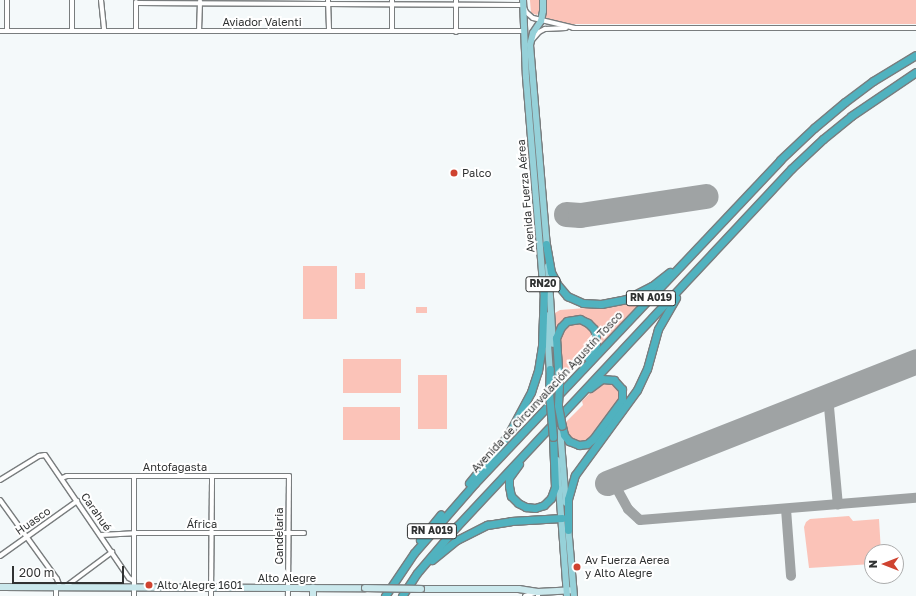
<!DOCTYPE html>
<html>
<head>
<meta charset="utf-8">
<style>
	body { margin:0 }
	#map { position:relative; width:916px; height:596px; overflow:hidden; background:#f4f9fa; font-family:"Golos Text",sans-serif }
	div>[style] { position:absolute }
	.green>* { inset:0; background:#fbc3b8; transform-origin:0 0 }
	.taxiway>* { height:10px; margin:-5px; padding:0 5px; transform-origin:5px; border-radius:5px; background:#9fa3a4 }
	.runway>* { height:25px; margin:-12.5px; padding:0 12.5px; transform-origin:12.5px; border-radius:12.5px; background:#9fa3a4 }
	.roads { filter:drop-shadow(1px 0 #797d7e) drop-shadow(-1px 0 #797d7e) drop-shadow(0 1px #797d7e) drop-shadow(0 -1px #797d7e) }
	.street>* { height:4px; margin:-2px; padding:0 2px; transform-origin:2px; border-radius:2px; background:#fff }
	.secondary>* { height:5.5px; margin:-2.75px; padding:0 2.75px; transform-origin:2.75px; border-radius:2.75px; background:#cae8ec }
	.primary>* { height:6px; margin:-3px; padding:0 3px; transform-origin:3px; border-radius:3px; background:#96d1d9 }
	.highway>* { height:7px; margin:-3.5px; padding:0 3.5px; transform-origin:3.5px; border-radius:3.5px; background:#50b2bf }
	.bridges { filter:drop-shadow(1px 0 #797d7e) drop-shadow(-1px 0 #797d7e) drop-shadow(0 1px #797d7e) drop-shadow(0 -1px #797d7e) }
	.secondary-bridge>* { height:5.5px; margin:-2.75px; padding:0 2.75px; transform-origin:2.75px; border-radius:2.75px; background:#cae8ec }
	.highway-bridge>* { height:7px; margin:-3.5px; padding:0 3.5px; transform-origin:3.5px; border-radius:3.5px; background:#50b2bf }
	.dots>* { width:11px; height:11px; translate:-50% -50%; box-sizing:border-box; border:2px solid #fff; border-radius:50% }
	span { translate:-50% -50%; white-space:nowrap; text-align:center; line-height:1.15; -webkit-text-stroke:4px #fff; paint-order:stroke }
	.shield-label span { padding:1px 3px; background:#fff; border:1px solid; border-radius:3px; -webkit-text-stroke-width:0 }
	.shield-label { font-size:10px; color:#303232; font-weight:700 }
	.street-label { font-size:11px; color:#303232 }
	.poi-label { font-size:11px; color:#303232 }
	.left { translate:0 -50%; text-align:left }
	.north { position:absolute; left:864px; top:544px; width:40px; height:40px; box-sizing:border-box; background:#fff; border:1px solid #acadad; border-radius:50%; rotate:270deg; font-size:11px; font-weight:700; line-height:16px; text-align:center; color:#303232 }
	.north::after { content:''; display:block; margin:auto; width:14px; height:18px; background:#cf4330; clip-path:polygon(50% 0,100% 100%,50% 72%,0 100%) }
	.scale { position:absolute; left:12px; top:566px; width:112px; height:18px; box-sizing:border-box; border:2px solid #303232; border-top:0; padding-left:5px; font-size:12px; line-height:14px; white-space:nowrap; color:#303232; -webkit-text-stroke:3px #fff; paint-order:stroke }
</style>
</head>
<body>
<div id="map">
	<div class="green">
		<i style="clip-path:polygon(530px 0,540px 0,540px 10px,537px 15px,531px 13px)"></i>
		<i style="clip-path:polygon(546px 0,916px 0,916px 24px,559px 24px,544px 19px)"></i>
		<i style="left:303px;top:266px;width:34px;height:53px"></i>
		<i style="left:355px;top:273px;width:10px;height:16px"></i>
		<i style="clip-path:polygon(650px 290px,651px 290px,641px 303px,597px 348px,599px 343px,583px 317px,558px 328px,556px 327px,555px 313px,560px 310px,612px 306px,629px 301px)"></i>
		<i style="left:416px;top:307px;width:11px;height:6px"></i>
		<i style="clip-path:polygon(572px 322px,583px 323px,592px 330px,594px 343px,586px 356px,563px 380px,560px 340px,564px 327px)"></i>
		<i style="left:343px;top:359px;width:58px;height:34px"></i>
		<i style="left:418px;top:375px;width:29px;height:54px"></i>
		<i style="clip-path:polygon(603px 382px,612px 383px,620px 391px,619px 399px,588px 439px,578px 442px,572px 440px,567px 433px,566px 422px,583px 405px,582px 401px,596px 387px)"></i>
		<i style="left:343px;top:407px;width:57px;height:33px"></i>
		<i style="clip-path:polygon(849px 516px,853px 521px,879px 519px,881px 552px,872px 552px,872px 564px,809px 568px,804px 527px,806px 522px,810px 519px)"></i>
	</div>
	<div class="taxiway">
		<i style="left:828px;top:396px;width:109px;rotate:84.8deg"></i>
		<i style="left:612px;top:480px;width:33px;rotate:61deg"></i>
		<i style="left:628px;top:509px;width:16px;rotate:43deg"></i>
		<i style="left:640px;top:520px;width:277px;rotate:-4.6deg"></i>
		<i style="left:786px;top:509px;width:67px;rotate:85.7deg"></i>
	</div>
	<div class="runway">
		<i style="left:566px;top:214px;width:14px;rotate:4deg"></i>
		<i style="left:580px;top:215px;width:127px;rotate:-8.6deg"></i>
		<i style="left:607px;top:483px;width:332px;rotate:-21.5deg"></i>
	</div>
	<div class="roads">
		<div class="street">
			<i style="left:7px;top:0;width:31px;rotate:90deg"></i>
			<i style="left:72px;top:0;width:31px;rotate:90deg"></i>
			<i style="left:101px;top:0;width:31px;rotate:84deg"></i>
			<i style="left:328px;top:0;width:31px;rotate:88deg"></i>
			<i style="left:392px;top:0;width:31px;rotate:90deg"></i>
			<i style="left:456px;top:0;width:32px;rotate:90deg"></i>
			<i style="left:136px;top:2px;width:29px;rotate:90deg"></i>
			<i style="left:136px;top:3px;width:387px;rotate:0.3deg"></i>
			<i style="left:523px;top:5px;width:8px;rotate:67deg"></i>
			<i style="left:526px;top:12px;width:9px;rotate:41deg"></i>
			<i style="left:533px;top:18px;width:43px;rotate:13.4deg"></i>
			<i style="left:573px;top:28px;width:343px"></i>
			<i style="left:0;top:31px;width:524px"></i>
			<i style="left:199px;top:31px;width:30px;rotate:-88deg"></i>
			<i style="left:533px;top:39px;width:9px;rotate:-49deg"></i>
			<i style="left:539px;top:32px;width:7px;rotate:-27deg"></i>
			<i style="left:545px;top:29px;width:21px;rotate:-3deg"></i>
			<i style="left:134px;top:476px;width:120px;rotate:90deg"></i>
			<i style="left:62px;top:478px;width:5px;rotate:-22deg"></i>
			<i style="left:67px;top:476px;width:222px"></i>
			<i style="left:289px;top:476px;width:120px;rotate:90.5deg"></i>
			<i style="left:0;top:480px;width:46px;rotate:-31.6deg"></i>
			<i style="left:39px;top:456px;width:6px;rotate:-9deg"></i>
			<i style="left:45px;top:455px;width:149px;rotate:55.7deg"></i>
			<i style="left:129px;top:578px;width:6px;rotate:31deg"></i>
			<i style="left:0;top:500px;width:97px;rotate:54.2deg"></i>
			<i style="left:57px;top:579px;width:9px;rotate:69deg"></i>
			<i style="left:101px;top:535px;width:33px;rotate:-3deg"></i>
			<i style="left:134px;top:533px;width:170px"></i>
			<i style="left:0;top:556px;width:95px;rotate:-35.5deg"></i>
			<i style="left:65px;top:587px;width:59px;rotate:-36.7deg"></i>
			<i style="left:56px;top:596px;width:9px;rotate:-90deg"></i>
			<i style="left:211px;top:596px;width:120px;rotate:-89.5deg"></i>
			<i style="left:525px;top:596px;width:14px;rotate:-17deg"></i>
			<i style="left:538px;top:592px;width:4px;rotate:90deg"></i>
		</div>
		<div class="secondary">
			<i style="left:0;top:587px;width:365px;rotate:0.2deg"></i>
			<i style="left:421px;top:589px;width:98px"></i>
			<i style="left:519px;top:589px;width:19px;rotate:9deg"></i>
			<i style="left:538px;top:592px;width:33px;rotate:-3deg"></i>
			<i style="left:313px;top:596px;width:8px;rotate:-90deg"></i>
		</div>
		<div class="primary">
			<i style="left:523px;top:0;width:77px;rotate:87.8deg"></i>
			<i style="left:526px;top:77px;width:218px;rotate:85.3deg"></i>
			<i style="left:543px;top:0;width:11px;rotate:90deg"></i>
			<i style="left:543px;top:11px;width:10px;rotate:101deg"></i>
			<i style="left:541px;top:21px;width:14px;rotate:124deg"></i>
			<i style="left:533px;top:33px;width:12px;rotate:104deg"></i>
			<i style="left:530px;top:45px;width:205px;rotate:85.2deg"></i>
			<i style="left:548px;top:266px;width:78px;rotate:86.3deg"></i>
			<i style="left:546px;top:315px;width:58px;rotate:86.1deg"></i>
			<i style="left:560px;top:429px;width:74px;rotate:85.4deg"></i>
			<i style="left:557px;top:460px;width:136px;rotate:85.8deg"></i>
			<i style="left:568px;top:526px;width:70px;rotate:85.1deg"></i>
		</div>
		<div class="highway">
			<i style="left:546px;top:244px;width:28px;rotate:80deg"></i>
			<i style="left:551px;top:272px;width:13px;rotate:63deg"></i>
			<i style="left:557px;top:284px;width:16px;rotate:50deg"></i>
			<i style="left:567px;top:296px;width:17px;rotate:24deg"></i>
			<i style="left:583px;top:303px;width:18px;rotate:3deg"></i>
			<i style="left:601px;top:304px;width:25px;rotate:-11deg"></i>
			<i style="left:626px;top:299px;width:29px;rotate:-27deg"></i>
			<i style="left:652px;top:286px;width:23px;rotate:-38deg"></i>
			<i style="left:559px;top:383px;width:45px;rotate:-93.8deg"></i>
			<i style="left:556px;top:338px;width:12px;rotate:-66deg"></i>
			<i style="left:561px;top:327px;width:8px;rotate:-45deg"></i>
			<i style="left:567px;top:321px;width:13px;rotate:-9deg"></i>
			<i style="left:580px;top:319px;width:9px;rotate:27deg"></i>
			<i style="left:588px;top:323px;width:8px;rotate:45deg"></i>
			<i style="left:594px;top:329px;width:7px;rotate:74deg"></i>
			<i style="left:596px;top:336px;width:8px;rotate:90deg"></i>
			<i style="left:596px;top:344px;width:16px;rotate:120deg"></i>
			<i style="left:549px;top:393px;width:24px;rotate:-88deg"></i>
			<i style="left:562px;top:426px;width:9px;rotate:77deg"></i>
			<i style="left:564px;top:435px;width:8px;rotate:50deg"></i>
			<i style="left:569px;top:441px;width:11px;rotate:22deg"></i>
			<i style="left:579px;top:445px;width:8px;rotate:-7deg"></i>
			<i style="left:587px;top:444px;width:8px;rotate:-40deg"></i>
			<i style="left:593px;top:439px;width:49px;rotate:-53.4deg"></i>
			<i style="left:622px;top:400px;width:11px;rotate:-90deg"></i>
			<i style="left:622px;top:389px;width:12px;rotate:-132deg"></i>
			<i style="left:614px;top:380px;width:12px;rotate:-175deg"></i>
			<i style="left:602px;top:379px;width:15px;rotate:143deg"></i>
			<i style="left:519px;top:464px;width:17px;rotate:126deg"></i>
			<i style="left:509px;top:478px;width:8px;rotate:90deg"></i>
			<i style="left:509px;top:486px;width:10px;rotate:79deg"></i>
			<i style="left:511px;top:496px;width:10px;rotate:45deg"></i>
			<i style="left:518px;top:503px;width:9px;rotate:27deg"></i>
			<i style="left:526px;top:507px;width:9px;rotate:6deg"></i>
			<i style="left:535px;top:508px;width:9px;rotate:-18deg"></i>
			<i style="left:544px;top:505px;width:10px;rotate:-45deg"></i>
			<i style="left:551px;top:498px;width:12px;rotate:-70deg"></i>
			<i style="left:555px;top:487px;width:50px;rotate:-92.3deg"></i>
			<i style="left:469px;top:483px;width:62px;rotate:-50.9deg"></i>
			<i style="left:508px;top:435px;width:49px;rotate:-61.9deg"></i>
			<i style="left:531px;top:392px;width:22px;rotate:-72deg"></i>
			<i style="left:538px;top:371px;width:26px;rotate:-81deg"></i>
			<i style="left:542px;top:345px;width:56px;rotate:-88deg"></i>
			<i style="left:568px;top:530px;width:31px;rotate:-90deg"></i>
			<i style="left:568px;top:499px;width:25px;rotate:-74deg"></i>
			<i style="left:575px;top:475px;width:105px;rotate:-53.9deg"></i>
			<i style="left:637px;top:390px;width:23px;rotate:-65deg"></i>
			<i style="left:647px;top:369px;width:41px;rotate:-74.6deg"></i>
			<i style="left:658px;top:329px;width:36px;rotate:-60deg"></i>
			<i style="left:420px;top:540px;width:33px;rotate:-51deg"></i>
			<i style="left:432px;top:560px;width:32px;rotate:-39deg"></i>
			<i style="left:457px;top:540px;width:34px;rotate:-27deg"></i>
			<i style="left:487px;top:525px;width:24px;rotate:-9deg"></i>
			<i style="left:511px;top:521px;width:51px;rotate:-3.4deg"></i>
			<i style="left:385px;top:596px;width:52px;rotate:-56deg"></i>
			<i style="left:414px;top:553px;width:93px;rotate:-48.9deg"></i>
			<i style="left:475px;top:483px;width:444px;rotate:-46.6deg"></i>
			<i style="left:780px;top:160px;width:47px;rotate:-43.3deg"></i>
			<i style="left:814px;top:128px;width:40px;rotate:-40deg"></i>
			<i style="left:845px;top:102px;width:35px;rotate:-37deg"></i>
			<i style="left:873px;top:81px;width:50px;rotate:-31.2deg"></i>
			<i style="left:402px;top:596px;width:27px;rotate:-57deg"></i>
			<i style="left:417px;top:573px;width:62px;rotate:-49.6deg"></i>
			<i style="left:457px;top:526px;width:489px;rotate:-46.9deg"></i>
			<i style="left:791px;top:169px;width:44px;rotate:-43.2deg"></i>
			<i style="left:823px;top:139px;width:36px;rotate:-39deg"></i>
			<i style="left:851px;top:116px;width:78px;rotate:-34.1deg"></i>
		</div>
	</div>
	<div class="bridges">
		<div class="secondary-bridge">
			<i style="left:365px;top:588px;width:56px;rotate:1deg"></i>
		</div>
		<div class="highway-bridge">
			<i style="left:549px;top:393px;width:44px;rotate:84.8deg"></i>
			<i style="left:558px;top:404px;width:21px;rotate:-87deg"></i>
			<i style="left:558px;top:406px;width:20px;rotate:79deg"></i>
		</div>
	</div>
	<div class="dots">
		<i style="left:454px;top:173px;background:#cf4330"></i>
		<i style="left:577px;top:567px;background:#cf4330"></i>
		<i style="left:149px;top:585px;background:#cf4330"></i>
	</div>
	<div class="shield-label">
		<span style="left:543px;top:284px">RN20</span>
		<span style="left:651px;top:298px">RN A019</span>
		<span style="left:432px;top:531px">RN A019</span>
	</div>
	<div class="street-label">
		<span style="left:262px;top:22px">Aviador Valenti</span>
		<span style="left:526px;top:196px;rotate:-95deg">Avenida Fuerza Aérea</span>
		<span style="left:547px;top:392px;rotate:-47deg">Avenida de Circunvalación Agustín Tosco</span>
		<span style="left:175px;top:467px">Antofagasta</span>
		<span style="left:96px;top:512px;rotate:55deg">Carahué</span>
		<span style="left:33px;top:521px;rotate:-35deg">Huasco</span>
		<span style="left:202px;top:524px">África</span>
		<span style="left:279px;top:536px;rotate:-90deg">Candelaria</span>
		<span style="left:287px;top:578px">Alto Alegre</span>
	</div>
	<div class="poi-label">
		<span class="left" style="left:462px;top:173px">Palco</span>
		<span class="left" style="left:585px;top:567px">Av Fuerza Aerea<br>y Alto Alegre</span>
		<span class="left" style="left:157px;top:585px">Alto Alegre 1601</span>
	</div>
	<div class="north">N</div>
	<div class="scale">200 m</div>
</div>
</body>
</html>
